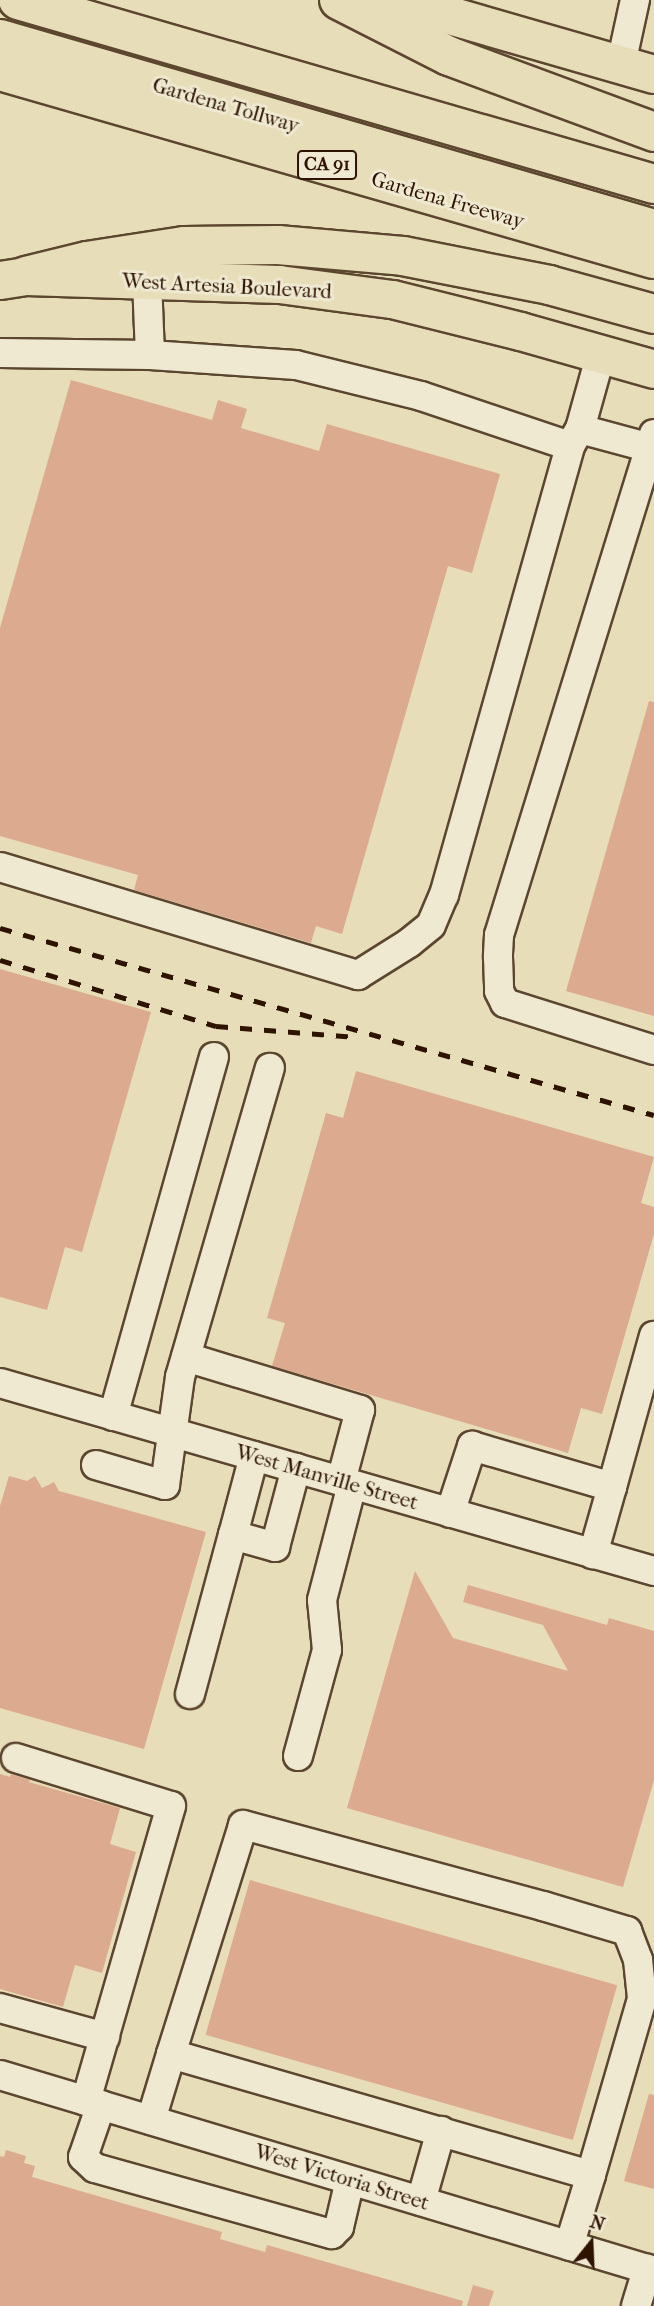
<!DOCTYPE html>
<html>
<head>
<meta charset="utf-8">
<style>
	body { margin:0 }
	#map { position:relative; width:654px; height:2306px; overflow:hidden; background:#e7ddb9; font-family:"IM FELL French Canon",serif }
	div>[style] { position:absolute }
	.building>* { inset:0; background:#dcaa8e; transform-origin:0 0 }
	.roads { filter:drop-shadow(2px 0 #5c462f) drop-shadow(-2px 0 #5c462f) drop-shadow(0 2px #5c462f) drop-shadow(0 -2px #5c462f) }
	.minor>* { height:28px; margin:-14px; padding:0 14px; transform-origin:14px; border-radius:14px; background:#efe9d2 }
	.major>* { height:37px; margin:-18.5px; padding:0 18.5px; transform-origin:18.5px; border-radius:18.5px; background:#e7ddb9 }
	.highway>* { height:38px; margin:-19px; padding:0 19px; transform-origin:19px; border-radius:19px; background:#e7ddb9 }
	.rail>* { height:5px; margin-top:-2.5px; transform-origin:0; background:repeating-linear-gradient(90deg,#2e1301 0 12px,transparent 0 24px) }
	span { translate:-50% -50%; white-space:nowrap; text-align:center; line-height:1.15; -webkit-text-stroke:6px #efe9d2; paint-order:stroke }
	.shield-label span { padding:2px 5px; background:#efe9d2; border:2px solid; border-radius:5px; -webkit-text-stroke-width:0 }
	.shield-label { font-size:19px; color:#2e1301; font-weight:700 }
	.street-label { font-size:21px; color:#2e1301 }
	.north { position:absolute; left:556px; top:2208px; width:70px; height:70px; -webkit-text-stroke:5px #efe9d2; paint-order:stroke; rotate:18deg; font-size:19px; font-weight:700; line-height:28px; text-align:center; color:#2e1301 }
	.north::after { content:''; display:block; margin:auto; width:24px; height:32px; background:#2e1301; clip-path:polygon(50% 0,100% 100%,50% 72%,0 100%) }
</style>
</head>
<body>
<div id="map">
	<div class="building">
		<i style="clip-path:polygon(71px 380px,212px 420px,218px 400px,247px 409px,241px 428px,319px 451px,327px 424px,500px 474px,472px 573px,448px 566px,342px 934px,316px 926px,311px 943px,134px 890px,138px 875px,0 836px,0 628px)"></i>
		<i style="clip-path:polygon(649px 701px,654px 702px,654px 1016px,566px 991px)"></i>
		<i style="clip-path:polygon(0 969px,151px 1012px,82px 1252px,65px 1247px,47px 1310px,0 1297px)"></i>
		<i style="clip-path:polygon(356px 1071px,654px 1157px,641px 1203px,654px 1207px,654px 1234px,602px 1414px,581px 1408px,568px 1453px,272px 1366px,285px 1323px,267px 1318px,326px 1113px,343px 1118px)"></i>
		<i style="clip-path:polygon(9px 1476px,27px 1481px,35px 1476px,42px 1488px,54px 1482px,59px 1491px,206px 1532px,144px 1749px,0 1708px,0 1506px)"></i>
		<i style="clip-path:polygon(415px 1571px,453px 1638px,568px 1671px,543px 1625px,463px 1602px,468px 1585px,607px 1625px,609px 1618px,654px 1631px,654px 1780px,623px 1887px,347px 1808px)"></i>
		<i style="clip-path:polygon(0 1774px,10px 1777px,11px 1774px,30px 1780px,29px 1782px,120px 1808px,110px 1844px,136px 1852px,102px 1973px,75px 1965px,63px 2007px,0 1989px)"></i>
		<i style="left:250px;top:1880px;width:382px;height:161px;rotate:16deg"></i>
		<i style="clip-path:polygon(649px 2094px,654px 2095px,654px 2189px,624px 2181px)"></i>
		<i style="clip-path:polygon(6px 2150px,26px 2156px,24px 2163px,35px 2166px,32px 2177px,222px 2232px,220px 2239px,265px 2252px,267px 2245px,463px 2301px,462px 2306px,0 2306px,0 2156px,4px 2157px)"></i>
		<i style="clip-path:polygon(473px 2285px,494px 2291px,489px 2306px,467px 2306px)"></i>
	</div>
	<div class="roads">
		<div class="minor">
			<i style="left:621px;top:64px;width:66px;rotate:-77.7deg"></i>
			<i style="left:147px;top:280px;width:75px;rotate:87.7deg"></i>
			<i style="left:150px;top:355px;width:146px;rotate:3.9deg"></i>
			<i style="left:296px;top:365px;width:129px;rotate:13.9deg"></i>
			<i style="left:421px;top:396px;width:157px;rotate:18.6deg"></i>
			<i style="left:570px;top:446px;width:20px;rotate:-60deg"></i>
			<i style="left:580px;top:429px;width:78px;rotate:-74.4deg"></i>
			<i style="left:0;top:353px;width:150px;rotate:0.8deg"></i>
			<i style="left:580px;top:429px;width:77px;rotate:15.1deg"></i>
			<i style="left:654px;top:434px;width:524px;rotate:107.19deg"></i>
			<i style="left:499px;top:935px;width:22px;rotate:93deg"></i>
			<i style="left:498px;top:957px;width:34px;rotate:88deg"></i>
			<i style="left:499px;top:991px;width:13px;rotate:63deg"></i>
			<i style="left:505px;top:1003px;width:156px;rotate:17.5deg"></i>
			<i style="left:0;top:867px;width:374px;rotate:16.8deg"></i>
			<i style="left:358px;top:975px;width:60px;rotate:-32.1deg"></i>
			<i style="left:409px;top:943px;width:28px;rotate:-39deg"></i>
			<i style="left:431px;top:925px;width:33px;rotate:-67deg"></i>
			<i style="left:444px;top:895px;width:466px;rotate:-74.3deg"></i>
			<i style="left:186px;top:1357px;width:182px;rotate:16.9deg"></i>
			<i style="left:360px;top:1410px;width:73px;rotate:105deg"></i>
			<i style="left:0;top:1383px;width:680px;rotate:16.04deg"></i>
			<i style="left:113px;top:1416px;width:373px;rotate:-74.3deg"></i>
			<i style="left:254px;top:1456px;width:82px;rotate:104.9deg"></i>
			<i style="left:233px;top:1535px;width:44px;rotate:15.9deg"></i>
			<i style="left:275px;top:1547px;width:82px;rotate:-75.1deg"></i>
			<i style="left:96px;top:1465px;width:72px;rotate:16.2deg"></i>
			<i style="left:165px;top:1485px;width:109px;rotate:-82.1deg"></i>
			<i style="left:180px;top:1377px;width:322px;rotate:-73.8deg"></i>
			<i style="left:612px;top:1487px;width:157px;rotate:-74.5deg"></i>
			<i style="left:450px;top:1513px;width:71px;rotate:-71.8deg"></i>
			<i style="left:472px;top:1446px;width:146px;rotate:16.3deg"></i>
			<i style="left:612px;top:1487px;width:70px;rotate:105.8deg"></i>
			<i style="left:190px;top:1694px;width:165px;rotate:-74.9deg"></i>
			<i style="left:298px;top:1756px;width:110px;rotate:-74.7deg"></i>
			<i style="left:327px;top:1650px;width:50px;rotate:-95.7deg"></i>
			<i style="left:322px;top:1600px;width:119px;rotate:-75.4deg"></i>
			<i style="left:16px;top:1758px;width:162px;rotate:17.2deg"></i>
			<i style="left:171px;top:1806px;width:307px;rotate:106.1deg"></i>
			<i style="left:0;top:2008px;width:109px;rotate:15.4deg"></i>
			<i style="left:171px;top:2054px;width:240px;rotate:-72.5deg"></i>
			<i style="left:243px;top:1825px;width:311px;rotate:15.1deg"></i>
			<i style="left:543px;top:1906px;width:88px;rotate:16.6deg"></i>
			<i style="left:627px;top:1931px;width:31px;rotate:69deg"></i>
			<i style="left:638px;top:1960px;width:39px;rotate:84deg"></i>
			<i style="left:642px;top:1999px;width:183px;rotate:106.2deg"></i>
			<i style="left:0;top:2075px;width:683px;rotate:16.68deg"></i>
			<i style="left:101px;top:2105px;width:55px;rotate:109.1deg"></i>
			<i style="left:83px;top:2157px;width:16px;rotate:43deg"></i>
			<i style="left:95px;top:2168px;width:246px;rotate:15.6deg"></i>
			<i style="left:332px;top:2234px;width:10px;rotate:-45deg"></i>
			<i style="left:339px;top:2227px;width:48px;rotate:-76.8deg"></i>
			<i style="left:151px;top:2120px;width:69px;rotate:-73.1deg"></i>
			<i style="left:171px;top:2054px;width:437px;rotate:16.1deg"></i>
			<i style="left:591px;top:2175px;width:74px;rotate:107.2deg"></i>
			<i style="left:421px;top:2201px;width:73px;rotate:-74.1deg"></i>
			<i style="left:636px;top:2306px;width:39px;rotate:-73deg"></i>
		</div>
		<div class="major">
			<i style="left:397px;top:0;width:267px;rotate:16.1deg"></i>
			<i style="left:0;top:280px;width:26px;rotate:-9deg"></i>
			<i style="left:26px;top:276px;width:253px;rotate:1.8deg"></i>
			<i style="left:279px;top:284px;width:114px;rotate:7.6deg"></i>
			<i style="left:392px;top:299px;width:132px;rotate:14deg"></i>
			<i style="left:520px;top:331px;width:139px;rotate:15.8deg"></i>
		</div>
		<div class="highway">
			<i style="left:18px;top:0;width:662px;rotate:16.14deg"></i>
			<i style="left:339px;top:0;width:123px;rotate:27deg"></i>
			<i style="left:449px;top:56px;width:219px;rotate:20.3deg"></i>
			<i style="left:0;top:39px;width:681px;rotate:16.2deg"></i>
			<i style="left:0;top:71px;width:680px;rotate:16.04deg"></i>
			<i style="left:26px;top:276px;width:63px;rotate:-13.8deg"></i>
			<i style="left:87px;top:261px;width:98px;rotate:-8.8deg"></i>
			<i style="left:184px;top:246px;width:94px;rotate:-0.6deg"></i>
			<i style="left:278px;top:245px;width:125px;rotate:5deg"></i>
			<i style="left:403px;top:256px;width:149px;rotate:11.2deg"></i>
			<i style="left:549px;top:285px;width:109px;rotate:15.4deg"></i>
		</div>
	</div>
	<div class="rail">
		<i style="left:0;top:928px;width:680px;rotate:15.96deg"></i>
		<i style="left:0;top:960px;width:226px;rotate:17deg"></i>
		<i style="left:216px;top:1026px;width:141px;rotate:4.5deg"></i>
	</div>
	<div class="shield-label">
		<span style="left:327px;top:165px">CA 91</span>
	</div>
	<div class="street-label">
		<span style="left:226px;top:105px;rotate:16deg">Gardena Tollway</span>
		<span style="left:448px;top:200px;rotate:16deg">Gardena Freeway</span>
		<span style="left:227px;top:286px;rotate:3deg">West Artesia Boulevard</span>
		<span style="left:327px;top:1477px;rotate:16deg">West Manville Street</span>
		<span style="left:342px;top:2177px;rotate:17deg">West Victoria Street</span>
	</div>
	<div class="north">N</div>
</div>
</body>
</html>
